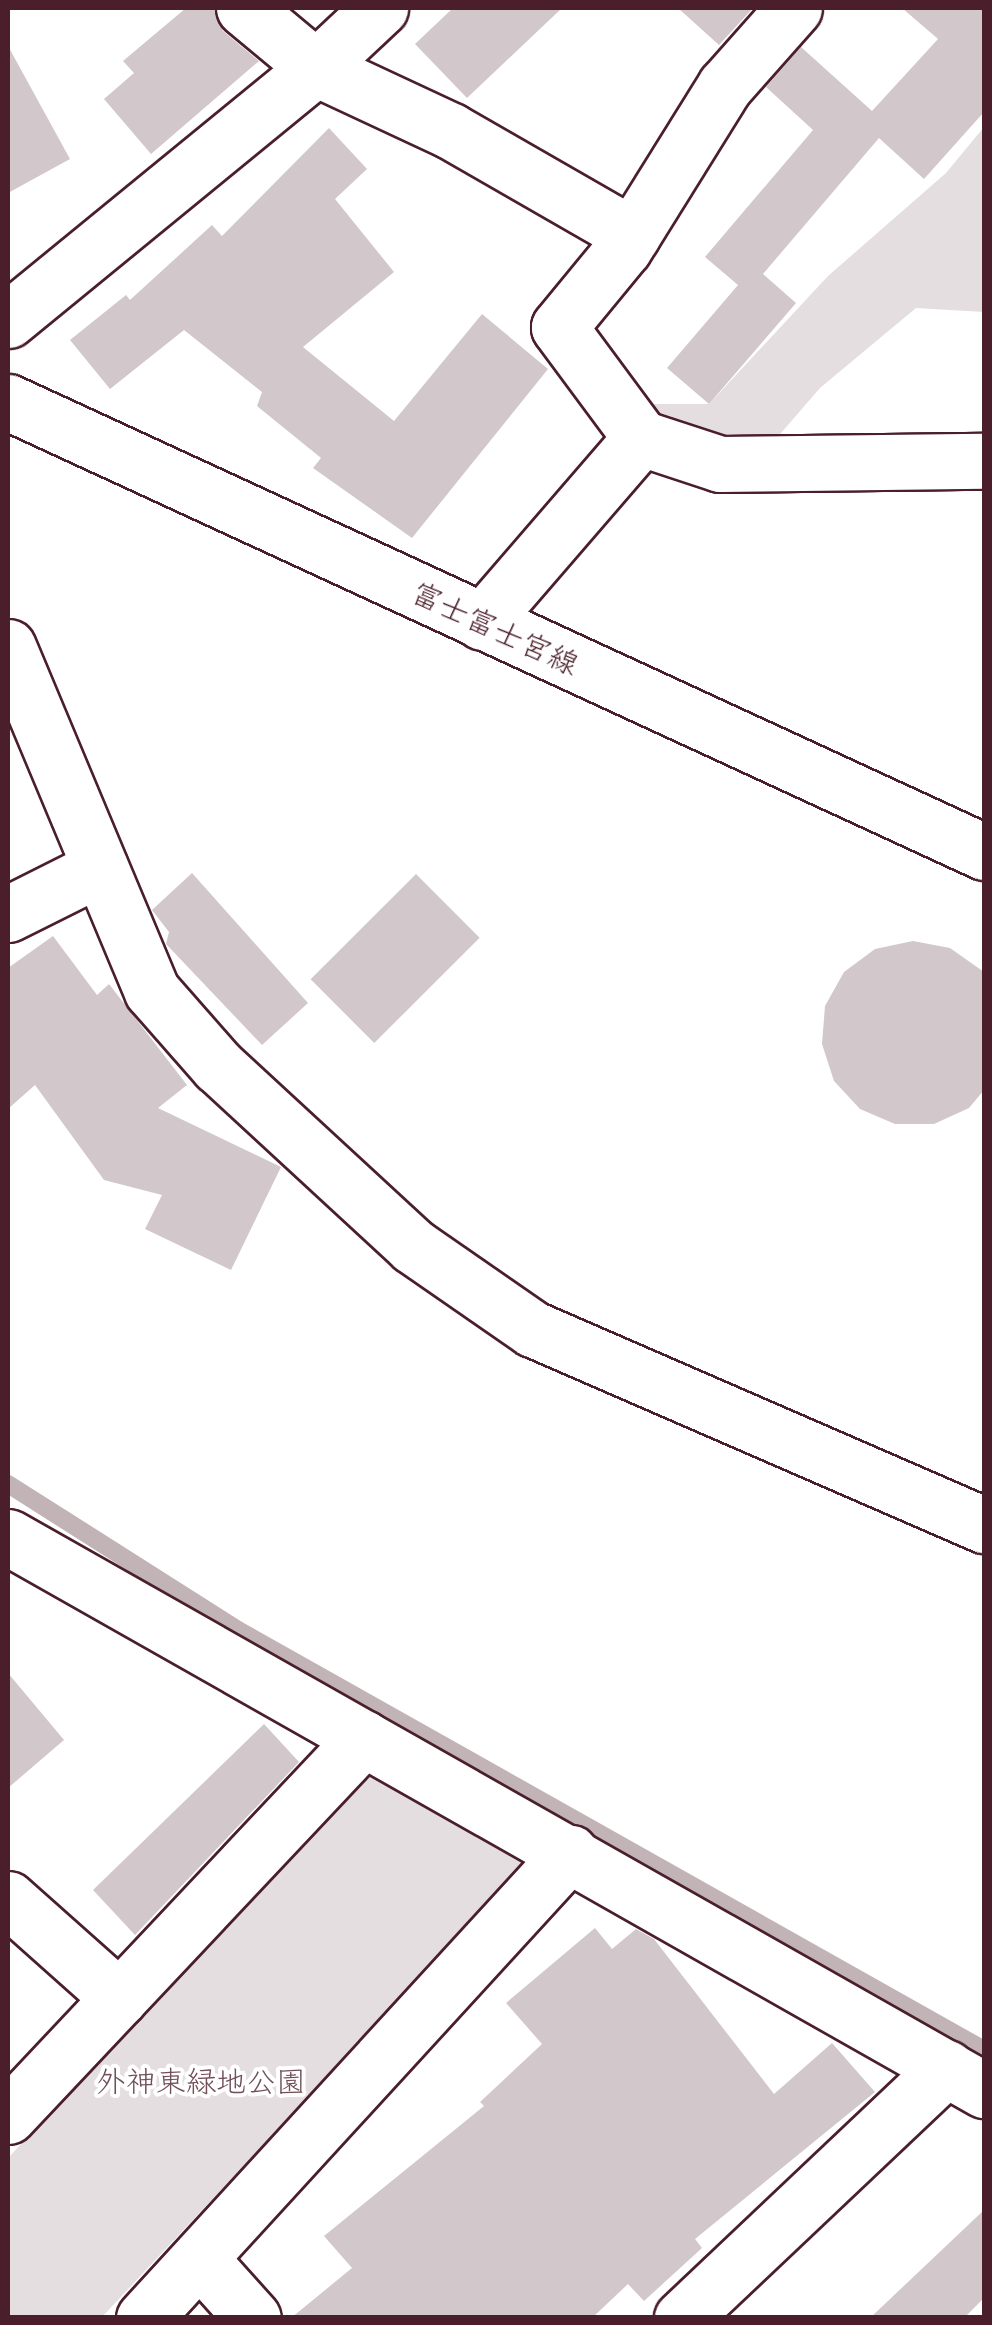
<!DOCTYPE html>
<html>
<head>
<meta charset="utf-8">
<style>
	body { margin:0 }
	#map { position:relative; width:992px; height:2325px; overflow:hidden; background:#fff; font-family:Sriracha,"Klee One",sans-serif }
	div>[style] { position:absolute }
	.green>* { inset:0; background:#e5dee0 }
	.stream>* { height:18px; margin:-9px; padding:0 9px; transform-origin:9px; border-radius:9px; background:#c1b3b6 }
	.building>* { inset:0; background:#d2c7cb; transform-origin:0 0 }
	.roads { filter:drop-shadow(2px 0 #4a1f2b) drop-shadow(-2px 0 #4a1f2b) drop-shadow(0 2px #4a1f2b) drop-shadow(0 -2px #4a1f2b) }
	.minor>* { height:55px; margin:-27.5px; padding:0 27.5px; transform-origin:27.5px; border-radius:27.5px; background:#fff }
	.major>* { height:55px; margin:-27.5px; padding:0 27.5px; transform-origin:27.5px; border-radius:27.5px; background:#fff }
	span { translate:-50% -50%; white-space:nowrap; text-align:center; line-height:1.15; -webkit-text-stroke:8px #fff; paint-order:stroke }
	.street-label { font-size:30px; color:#4a1f2b }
	.park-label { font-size:30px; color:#714f58 }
	.frame { position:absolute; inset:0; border:10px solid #4a1f2b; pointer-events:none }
</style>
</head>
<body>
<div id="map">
	<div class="green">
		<i style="clip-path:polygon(984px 127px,984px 312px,916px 308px,820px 388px,762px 455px,679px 459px,633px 404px,709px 404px,828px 276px,946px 173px)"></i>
		<i style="clip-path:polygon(367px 1774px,525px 1865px,102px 2317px,8px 2317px,8px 2158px)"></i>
	</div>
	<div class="stream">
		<i style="left:8px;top:1484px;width:272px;rotate:32.4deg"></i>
		<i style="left:238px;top:1630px;width:856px;rotate:29.38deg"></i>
	</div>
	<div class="building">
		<i style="clip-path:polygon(186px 8px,214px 8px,223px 31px,259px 61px,151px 154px,104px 99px,134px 73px,123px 61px)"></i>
		<i style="clip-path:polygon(453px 8px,562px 8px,467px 98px,415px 44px)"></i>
		<i style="clip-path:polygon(678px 8px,753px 8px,719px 45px)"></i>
		<i style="clip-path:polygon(902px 8px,984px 8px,984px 112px,924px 179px,879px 138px,763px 274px,796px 303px,709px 404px,667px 368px,738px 285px,705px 257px,813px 130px,766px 87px,801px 47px,872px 111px,938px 39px)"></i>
		<i style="clip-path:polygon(8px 46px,70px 159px,8px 193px)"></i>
		<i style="clip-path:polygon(329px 128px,367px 169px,335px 199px,394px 272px,303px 347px,394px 421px,482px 314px,548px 369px,412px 538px,313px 468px,321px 458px,257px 406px,262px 392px,184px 330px,110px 389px,70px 340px,126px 295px,130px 300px,212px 225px,222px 236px)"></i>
		<i style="clip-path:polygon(192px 873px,308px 1003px,262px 1045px,166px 944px,169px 932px,152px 910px)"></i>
		<i style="left:416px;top:874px;width:90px;height:149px;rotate:45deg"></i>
		<i style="clip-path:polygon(53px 936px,97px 995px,109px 984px,187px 1085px,158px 1108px,281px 1167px,231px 1270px,145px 1229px,162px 1195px,104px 1180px,35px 1085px,8px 1109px,8px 968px)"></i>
		<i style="clip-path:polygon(913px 941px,950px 948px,984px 972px,984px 1090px,969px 1108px,934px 1124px,895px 1124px,860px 1109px,834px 1081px,822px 1044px,825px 1006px,844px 972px,875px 949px)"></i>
		<i style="clip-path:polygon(8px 1673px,64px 1740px,8px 1788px)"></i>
		<i style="clip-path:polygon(264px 1724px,299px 1762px,135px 1935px,93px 1890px)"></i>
		<i style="clip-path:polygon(595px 1928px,612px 1949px,636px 1929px,654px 1939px,774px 2094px,832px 2043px,875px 2092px,695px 2239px,702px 2248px,644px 2301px,628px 2284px,592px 2318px,291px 2318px,352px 2268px,324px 2236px,484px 2106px,480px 2102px,542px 2044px,506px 2003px)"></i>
		<i style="clip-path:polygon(984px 2210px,984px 2298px,964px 2318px,870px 2318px)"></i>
	</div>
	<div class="roads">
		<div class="minor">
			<i style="left:244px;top:8px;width:94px;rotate:39.8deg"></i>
			<i style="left:316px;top:68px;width:149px;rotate:25deg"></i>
			<i style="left:451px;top:131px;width:209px;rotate:29.9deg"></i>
			<i style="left:8px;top:320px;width:398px;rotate:-39.3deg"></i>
			<i style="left:316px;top:68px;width:88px;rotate:-43.2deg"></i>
			<i style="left:641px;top:438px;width:138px;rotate:-126.5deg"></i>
			<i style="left:559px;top:327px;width:102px;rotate:-50.6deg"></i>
			<i style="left:624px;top:248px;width:191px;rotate:-58.1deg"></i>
			<i style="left:725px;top:86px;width:104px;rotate:-48.5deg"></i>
			<i style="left:482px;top:622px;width:243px;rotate:-49.2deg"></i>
			<i style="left:641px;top:438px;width:83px;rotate:18.2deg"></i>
			<i style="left:720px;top:464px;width:264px;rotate:-0.7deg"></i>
			<i style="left:8px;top:647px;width:373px;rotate:67.3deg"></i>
			<i style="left:152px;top:991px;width:100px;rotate:48.7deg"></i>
			<i style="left:218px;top:1066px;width:265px;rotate:42.7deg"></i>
			<i style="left:413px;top:1246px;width:146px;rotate:34.7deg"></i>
			<i style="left:533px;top:1329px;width:492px;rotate:23.5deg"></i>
			<i style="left:8px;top:914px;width:103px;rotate:-26.6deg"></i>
			<i style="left:8px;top:1537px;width:1122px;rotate:29.54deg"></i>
			<i style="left:8px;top:1899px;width:149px;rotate:41.7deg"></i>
			<i style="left:8px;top:2116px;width:519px;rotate:-46.72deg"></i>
			<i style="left:200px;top:2259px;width:79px;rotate:48.1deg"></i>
			<i style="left:144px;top:2318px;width:631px;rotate:-47.51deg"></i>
			<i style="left:682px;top:2318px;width:364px;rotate:-43.4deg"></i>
		</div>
		<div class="major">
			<i style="left:8px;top:402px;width:1075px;rotate:24.75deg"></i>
		</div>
	</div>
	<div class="street-label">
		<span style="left:495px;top:629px;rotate:25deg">富士富士宮線</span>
	</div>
	<div class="park-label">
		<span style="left:201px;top:2082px">外神東緑地公園</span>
	</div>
	<div class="frame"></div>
</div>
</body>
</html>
